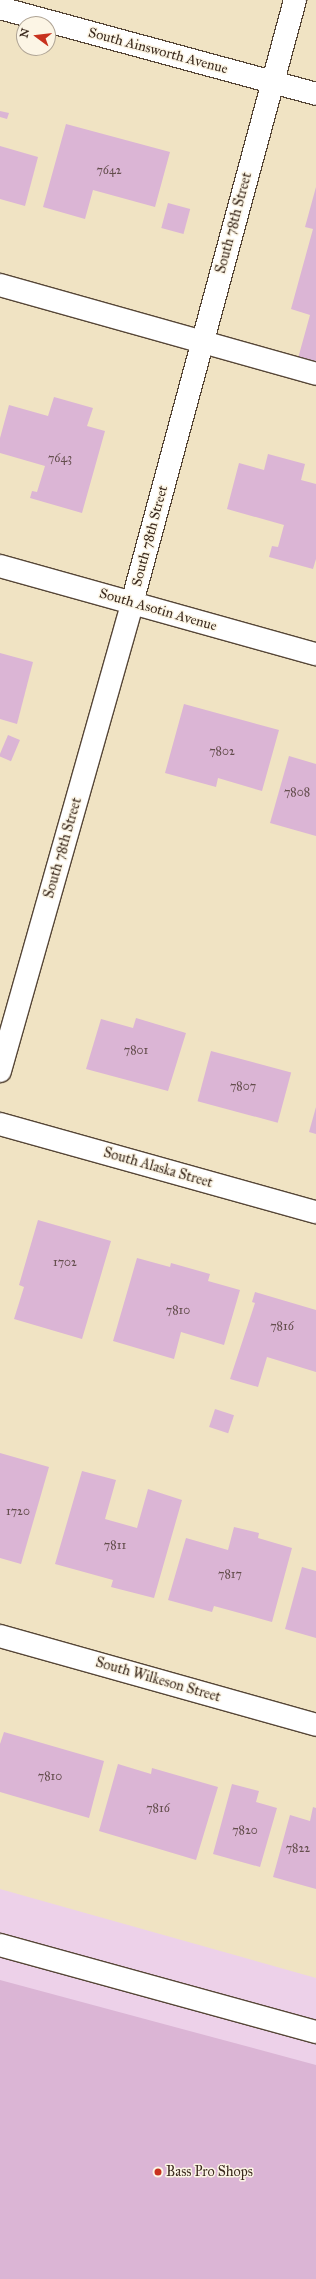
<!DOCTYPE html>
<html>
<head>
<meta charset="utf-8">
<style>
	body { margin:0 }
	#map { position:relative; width:316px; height:2279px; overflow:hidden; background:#f0e3c3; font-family:"IM FELL Great Primer",serif }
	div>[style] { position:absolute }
	.built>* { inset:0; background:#edd1e9 }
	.building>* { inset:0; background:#dbb5d5; transform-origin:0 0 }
	.roads { filter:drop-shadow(1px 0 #564637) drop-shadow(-1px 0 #564637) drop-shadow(0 1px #564637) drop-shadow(0 -1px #564637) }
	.minor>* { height:22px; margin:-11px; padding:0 11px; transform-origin:11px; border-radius:11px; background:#fff }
	.dots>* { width:11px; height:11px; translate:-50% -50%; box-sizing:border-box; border:2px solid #fcf5e5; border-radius:50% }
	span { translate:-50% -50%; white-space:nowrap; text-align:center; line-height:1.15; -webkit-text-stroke:3px #fcf5e5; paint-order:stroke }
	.number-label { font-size:12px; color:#634d4c }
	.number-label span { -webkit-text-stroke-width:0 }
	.street-label { font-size:14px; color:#3b2a1e }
	.poi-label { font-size:14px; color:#3b2a1e }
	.left { translate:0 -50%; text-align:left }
	.north { position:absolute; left:16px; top:16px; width:40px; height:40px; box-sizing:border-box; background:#fcf5e5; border:1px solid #afa495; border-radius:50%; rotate:285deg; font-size:11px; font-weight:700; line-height:16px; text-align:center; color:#3b2a1e }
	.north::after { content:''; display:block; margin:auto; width:14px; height:18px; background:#c8321e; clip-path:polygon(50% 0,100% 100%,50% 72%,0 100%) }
</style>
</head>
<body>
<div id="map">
	<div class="built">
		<i style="clip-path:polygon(0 1889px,316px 1978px,316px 2279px,0 2279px)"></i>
	</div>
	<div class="building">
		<i style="clip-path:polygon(0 111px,9px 113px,7px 119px,0 117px)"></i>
		<i style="clip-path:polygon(66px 124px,170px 152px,155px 207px,93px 190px,85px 219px,43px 207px)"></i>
		<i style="clip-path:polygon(0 146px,38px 157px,25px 206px,0 199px)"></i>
		<i style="clip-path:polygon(316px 187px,316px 367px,297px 362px,310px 315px,291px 309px,313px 229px,305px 227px)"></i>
		<i style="left:168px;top:203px;width:23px;height:26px;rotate:15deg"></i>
		<i style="clip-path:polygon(54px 397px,93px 408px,87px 426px,105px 431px,82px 513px,30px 498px,32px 491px,37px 492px,45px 466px,0 453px,0 438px,9px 405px,48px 416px)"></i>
		<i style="clip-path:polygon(268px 454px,305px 464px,301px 480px,316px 484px,316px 559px,313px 569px,269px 557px,272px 546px,278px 547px,284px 525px,227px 509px,239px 463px,264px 470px)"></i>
		<i style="clip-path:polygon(0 653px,33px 662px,17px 724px,0 719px)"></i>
		<i style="clip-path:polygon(184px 704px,279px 730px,262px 791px,218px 778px,216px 787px,165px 773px)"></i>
		<i style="left:8px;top:735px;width:13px;height:23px;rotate:23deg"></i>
		<i style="clip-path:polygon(289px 756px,316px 764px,316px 836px,270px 823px)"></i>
		<i style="clip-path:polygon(136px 1018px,186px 1033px,168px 1091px,86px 1069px,101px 1019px,133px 1028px)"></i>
		<i style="left:211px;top:1051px;width:83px;height:52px;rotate:15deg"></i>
		<i style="clip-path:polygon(316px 1107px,316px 1134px,309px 1132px)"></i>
		<i style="clip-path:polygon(38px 1220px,111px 1241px,82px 1339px,14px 1319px,24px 1287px,19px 1285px)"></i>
		<i style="clip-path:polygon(137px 1258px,170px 1267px,171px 1263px,210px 1274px,208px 1281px,240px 1290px,224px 1345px,181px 1332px,174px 1359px,113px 1341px)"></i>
		<i style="clip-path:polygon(255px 1292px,316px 1310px,316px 1372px,267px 1357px,258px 1387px,230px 1379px,255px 1303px,252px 1302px)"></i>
		<i style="left:215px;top:1409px;width:20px;height:19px;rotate:18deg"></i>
		<i style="clip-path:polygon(0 1453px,49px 1467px,21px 1564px,0 1558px)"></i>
		<i style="clip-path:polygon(82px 1471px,116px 1480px,105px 1519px,137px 1528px,148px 1489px,182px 1500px,154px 1598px,111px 1587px,113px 1580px,55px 1564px)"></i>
		<i style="clip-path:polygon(234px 1527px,259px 1533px,258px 1538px,292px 1548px,272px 1622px,214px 1606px,212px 1612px,168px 1600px,186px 1538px,228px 1550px)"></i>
		<i style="clip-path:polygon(302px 1567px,316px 1571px,316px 1638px,285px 1629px)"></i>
		<i style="clip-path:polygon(4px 1732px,104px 1761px,89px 1818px,0 1792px,0 1744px)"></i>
		<i style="clip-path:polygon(118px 1764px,151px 1774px,152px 1768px,218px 1787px,196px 1860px,99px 1831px)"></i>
		<i style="clip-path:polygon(232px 1784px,259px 1791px,256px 1802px,277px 1808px,260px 1867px,213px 1854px)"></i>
		<i style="clip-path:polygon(313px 1807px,316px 1808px,316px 1889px,273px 1877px,290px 1815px,310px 1821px)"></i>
		<i style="clip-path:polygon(0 1980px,316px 2065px,316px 2279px,0 2279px)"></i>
	</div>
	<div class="roads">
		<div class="minor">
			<i style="left:0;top:8px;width:327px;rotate:15.2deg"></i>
			<i style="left:0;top:285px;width:328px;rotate:15.7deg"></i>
			<i style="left:0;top:566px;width:328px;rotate:15.6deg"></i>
			<i style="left:0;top:1071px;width:486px;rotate:-74.2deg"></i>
			<i style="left:132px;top:603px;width:625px;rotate:-74.87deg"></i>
			<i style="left:0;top:1124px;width:328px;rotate:15.6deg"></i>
			<i style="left:0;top:1636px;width:328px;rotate:15.7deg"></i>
			<i style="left:0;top:1945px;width:328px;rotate:15.4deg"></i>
		</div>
	</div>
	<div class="dots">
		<i style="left:158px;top:2172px;background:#c8321e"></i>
	</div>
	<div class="number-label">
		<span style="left:109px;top:171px">7642</span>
		<span style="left:60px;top:459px">7643</span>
		<span style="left:222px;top:752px">7802</span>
		<span style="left:297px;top:793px">7808</span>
		<span style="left:136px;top:1051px">7801</span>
		<span style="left:243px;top:1087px">7807</span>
		<span style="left:65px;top:1263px">1702</span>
		<span style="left:178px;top:1311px">7810</span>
		<span style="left:282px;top:1327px">7816</span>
		<span style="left:18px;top:1512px">1720</span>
		<span style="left:115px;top:1546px">7811</span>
		<span style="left:230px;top:1575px">7817</span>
		<span style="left:50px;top:1777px">7810</span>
		<span style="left:158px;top:1809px">7816</span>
		<span style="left:245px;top:1831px">7820</span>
		<span style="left:298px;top:1849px">7822</span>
	</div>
	<div class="street-label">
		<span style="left:158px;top:51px;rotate:15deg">South Ainsworth Avenue</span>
		<span style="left:234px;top:223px;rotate:-75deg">South 78th Street</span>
		<span style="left:150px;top:536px;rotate:-75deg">South 78th Street</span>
		<span style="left:158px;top:610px;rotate:16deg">South Asotin Avenue</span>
		<span style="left:63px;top:848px;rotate:-74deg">South 78th Street</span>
		<span style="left:158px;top:1168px;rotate:16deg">South Alaska Street</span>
		<span style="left:158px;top:1680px;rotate:16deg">South Wilkeson Street</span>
	</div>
	<div class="poi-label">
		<span class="left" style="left:166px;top:2172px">Bass Pro Shops</span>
	</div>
	<div class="north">N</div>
</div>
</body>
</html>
